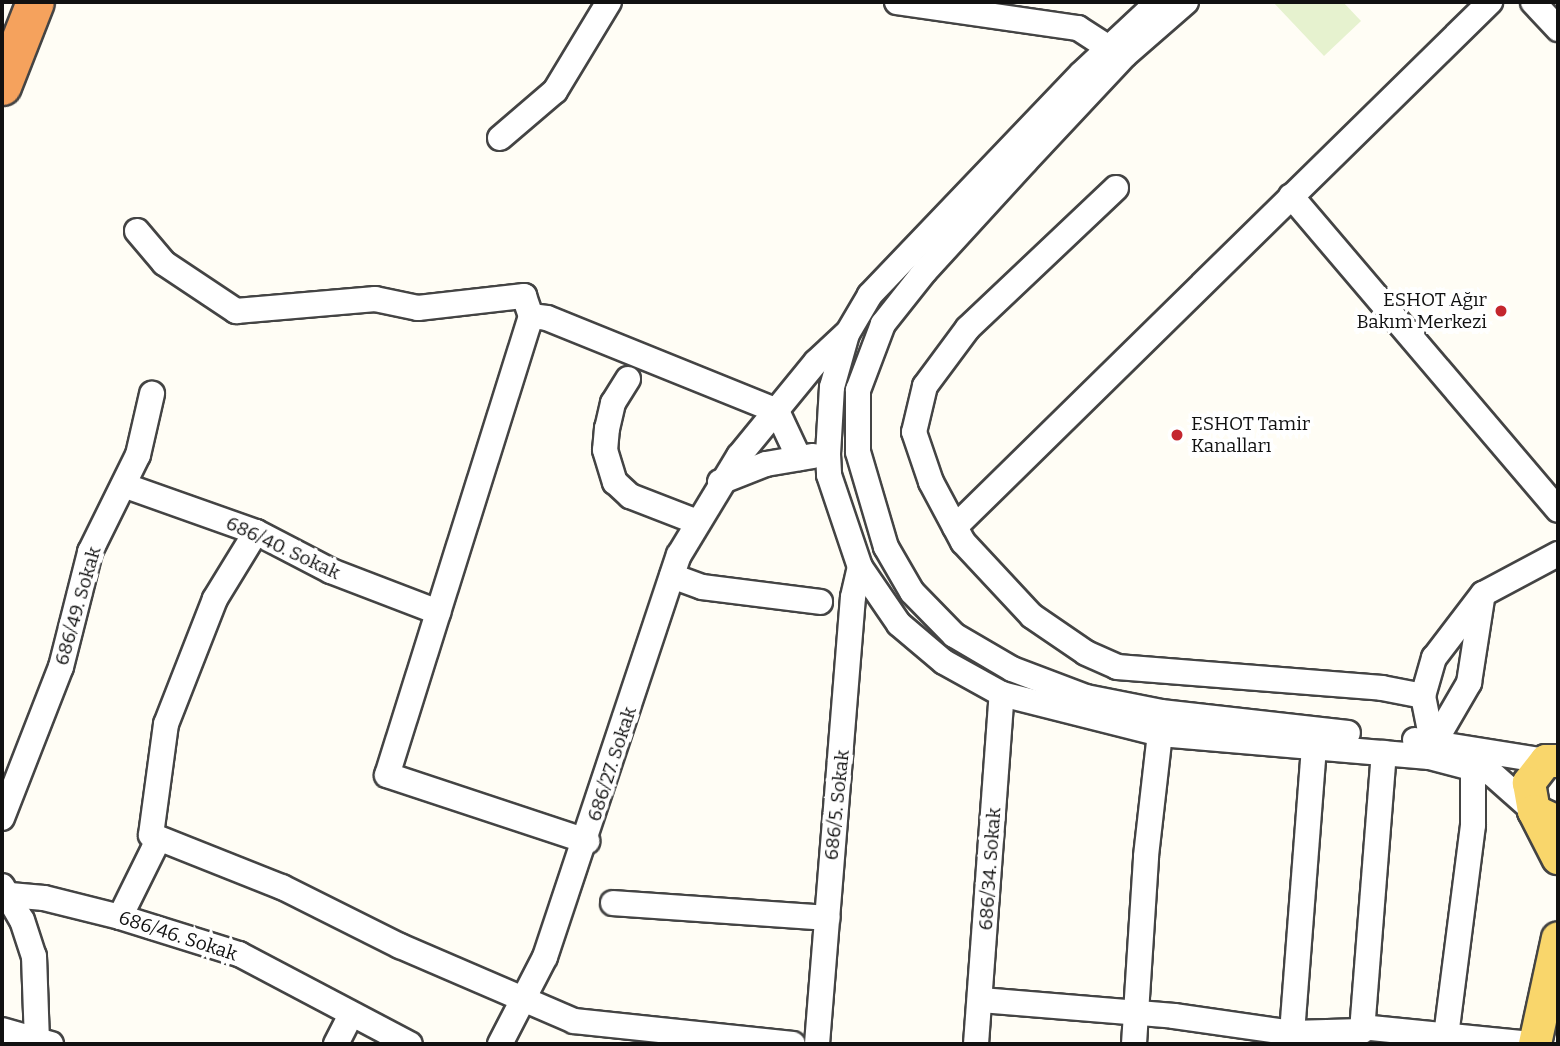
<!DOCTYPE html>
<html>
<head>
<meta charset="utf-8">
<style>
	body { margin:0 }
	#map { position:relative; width:1560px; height:1046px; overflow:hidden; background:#fffdf5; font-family:Bitter,serif }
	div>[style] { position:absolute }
	.pitch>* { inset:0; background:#e6f2cf }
	.roads { filter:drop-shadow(2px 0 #444) drop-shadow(-2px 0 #444) drop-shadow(0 2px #444) drop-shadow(0 -2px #444) }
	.minor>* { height:24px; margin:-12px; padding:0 12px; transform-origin:12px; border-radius:12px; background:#fff }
	.major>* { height:32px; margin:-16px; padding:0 16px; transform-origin:16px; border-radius:16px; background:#f9d66b }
	.highway>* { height:37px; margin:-18.5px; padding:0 18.5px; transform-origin:18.5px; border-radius:18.5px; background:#f5a25d }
	.dots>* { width:19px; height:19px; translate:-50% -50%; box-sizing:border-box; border:4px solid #fff; border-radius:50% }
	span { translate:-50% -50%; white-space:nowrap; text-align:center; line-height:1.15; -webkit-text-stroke:7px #fff; paint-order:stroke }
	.poi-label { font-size:19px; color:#111 }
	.right { translate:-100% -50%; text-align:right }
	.left { translate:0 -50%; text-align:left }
	.street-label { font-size:19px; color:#111 }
	.frame { position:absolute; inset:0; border:4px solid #111; pointer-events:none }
</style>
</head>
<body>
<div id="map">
	<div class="pitch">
		<i style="clip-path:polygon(1273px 2px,1343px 2px,1361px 21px,1324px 56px)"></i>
	</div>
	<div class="roads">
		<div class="minor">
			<i style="left:897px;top:2px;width:183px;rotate:8.2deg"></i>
			<i style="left:1078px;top:28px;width:37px;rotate:33deg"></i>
			<i style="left:1158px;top:2px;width:105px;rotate:136.9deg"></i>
			<i style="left:1081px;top:74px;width:306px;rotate:133.7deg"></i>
			<i style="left:870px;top:295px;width:45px;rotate:120.5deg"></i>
			<i style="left:847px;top:334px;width:55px;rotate:105.8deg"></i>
			<i style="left:832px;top:387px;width:67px;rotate:93.4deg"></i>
			<i style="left:828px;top:454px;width:21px;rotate:87deg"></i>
			<i style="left:829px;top:475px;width:97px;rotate:71.4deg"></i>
			<i style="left:860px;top:567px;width:69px;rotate:55.6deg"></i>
			<i style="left:899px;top:624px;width:59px;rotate:40.2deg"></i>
			<i style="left:944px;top:662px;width:66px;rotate:28.9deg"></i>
			<i style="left:1002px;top:694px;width:163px;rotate:14.2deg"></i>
			<i style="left:1160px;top:734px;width:270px;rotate:4.9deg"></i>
			<i style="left:1429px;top:757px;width:64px;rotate:14.5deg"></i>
			<i style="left:1491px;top:773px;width:57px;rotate:41.5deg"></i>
			<i style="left:1186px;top:2px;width:81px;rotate:139deg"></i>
			<i style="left:1125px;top:55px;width:146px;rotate:133.1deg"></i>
			<i style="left:1025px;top:162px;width:148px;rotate:132.5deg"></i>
			<i style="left:925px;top:271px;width:68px;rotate:128.4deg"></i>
			<i style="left:883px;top:324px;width:71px;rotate:110.7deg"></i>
			<i style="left:858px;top:390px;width:62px;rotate:90deg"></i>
			<i style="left:858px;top:452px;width:99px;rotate:73.6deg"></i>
			<i style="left:886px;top:547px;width:52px;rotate:60deg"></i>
			<i style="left:912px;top:592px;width:60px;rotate:45.7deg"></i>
			<i style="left:954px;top:635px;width:67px;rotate:30.4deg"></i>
			<i style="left:1012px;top:669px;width:79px;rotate:20.7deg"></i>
			<i style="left:1086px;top:697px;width:76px;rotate:11.3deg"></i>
			<i style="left:1161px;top:712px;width:188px;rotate:6.4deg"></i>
			<i style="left:1533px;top:2px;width:37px;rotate:47deg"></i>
			<i style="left:500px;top:138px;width:72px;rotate:-40.5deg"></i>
			<i style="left:555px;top:91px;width:104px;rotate:-58.8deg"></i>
			<i style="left:1116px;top:188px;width:204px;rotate:136.6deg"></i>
			<i style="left:968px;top:328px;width:72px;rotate:126.6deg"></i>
			<i style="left:925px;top:386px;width:47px;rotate:103.4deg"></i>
			<i style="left:914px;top:432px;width:53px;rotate:71.2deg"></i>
			<i style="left:931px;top:482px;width:68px;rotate:61.9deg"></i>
			<i style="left:963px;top:542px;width:101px;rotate:47deg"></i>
			<i style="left:1032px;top:616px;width:65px;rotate:34.4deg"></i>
			<i style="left:1086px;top:653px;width:34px;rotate:24deg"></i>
			<i style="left:1117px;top:667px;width:266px;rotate:4.5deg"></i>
			<i style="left:1382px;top:688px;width:42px;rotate:11deg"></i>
			<i style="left:1291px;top:196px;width:412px;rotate:49.6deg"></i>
			<i style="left:137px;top:231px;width:42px;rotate:49.8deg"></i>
			<i style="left:164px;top:263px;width:87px;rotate:33.7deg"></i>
			<i style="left:236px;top:311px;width:140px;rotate:-4.9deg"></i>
			<i style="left:375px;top:299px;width:44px;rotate:11.8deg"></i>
			<i style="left:418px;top:308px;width:107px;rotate:-6.5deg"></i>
			<i style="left:524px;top:296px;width:21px;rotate:71deg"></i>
			<i style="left:531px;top:316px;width:16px;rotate:7deg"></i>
			<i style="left:547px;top:318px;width:248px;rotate:22deg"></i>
			<i style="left:777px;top:411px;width:52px;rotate:64.9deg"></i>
			<i style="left:531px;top:316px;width:481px;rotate:107.4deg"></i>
			<i style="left:387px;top:775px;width:211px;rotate:18.3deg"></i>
			<i style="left:628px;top:379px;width:28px;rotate:122deg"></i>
			<i style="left:613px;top:403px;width:26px;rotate:103deg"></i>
			<i style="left:607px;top:428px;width:22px;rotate:95deg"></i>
			<i style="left:605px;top:450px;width:34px;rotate:73deg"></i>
			<i style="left:615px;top:482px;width:21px;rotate:43deg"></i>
			<i style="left:630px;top:496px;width:72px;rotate:21.2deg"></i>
			<i style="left:720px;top:482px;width:49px;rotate:-21.4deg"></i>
			<i style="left:766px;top:464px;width:48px;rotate:-9.7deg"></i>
			<i style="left:126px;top:486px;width:138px;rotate:19.5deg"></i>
			<i style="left:256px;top:532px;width:85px;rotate:27.5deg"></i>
			<i style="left:331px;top:571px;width:115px;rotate:21deg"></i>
			<i style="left:955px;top:527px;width:750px;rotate:-44.46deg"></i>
			<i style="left:256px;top:532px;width:79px;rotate:121.5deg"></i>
			<i style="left:215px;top:599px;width:134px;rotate:111.4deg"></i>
			<i style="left:166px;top:724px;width:112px;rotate:97.7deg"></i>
			<i style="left:151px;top:835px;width:141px;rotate:21.7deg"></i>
			<i style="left:282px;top:887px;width:132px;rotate:26.6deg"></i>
			<i style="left:400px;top:946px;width:189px;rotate:23.3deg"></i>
			<i style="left:574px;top:1021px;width:220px;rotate:6deg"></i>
			<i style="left:672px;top:576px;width:32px;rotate:20deg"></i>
			<i style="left:702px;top:587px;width:119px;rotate:7.2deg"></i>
			<i style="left:1415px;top:740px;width:133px;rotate:9.1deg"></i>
			<i style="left:1432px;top:741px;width:46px;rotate:-101.3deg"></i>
			<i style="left:1423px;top:696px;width:40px;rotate:-74deg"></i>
			<i style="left:1434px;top:658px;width:81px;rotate:-52.6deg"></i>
			<i style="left:1483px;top:594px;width:85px;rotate:-28.1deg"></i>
			<i style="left:1430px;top:750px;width:78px;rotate:-59.8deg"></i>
			<i style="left:1469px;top:683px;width:85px;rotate:-81.2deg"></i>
			<i style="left:2px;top:818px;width:162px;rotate:-68.7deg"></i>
			<i style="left:61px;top:667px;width:119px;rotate:-75.8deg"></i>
			<i style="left:90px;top:552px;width:108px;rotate:-63.7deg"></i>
			<i style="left:138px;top:455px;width:63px;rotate:-77.1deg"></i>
			<i style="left:2px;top:886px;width:39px;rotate:60deg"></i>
			<i style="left:22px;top:920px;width:38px;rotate:72deg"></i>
			<i style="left:34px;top:956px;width:88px;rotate:88deg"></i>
			<i style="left:10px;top:895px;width:34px;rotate:5deg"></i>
			<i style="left:44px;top:898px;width:78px;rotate:14deg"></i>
			<i style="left:120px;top:917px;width:125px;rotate:17.3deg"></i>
			<i style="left:239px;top:954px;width:193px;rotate:27.8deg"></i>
			<i style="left:613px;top:903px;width:215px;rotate:4deg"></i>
			<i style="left:120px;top:917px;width:86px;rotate:-63.7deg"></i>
			<i style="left:981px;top:1000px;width:194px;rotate:4.7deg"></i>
			<i style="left:1174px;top:1016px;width:119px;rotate:8.2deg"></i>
			<i style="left:1292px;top:1033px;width:288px;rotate:-85.6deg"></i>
			<i style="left:1361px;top:1027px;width:171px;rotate:5.7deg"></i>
			<i style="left:2px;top:1030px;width:51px;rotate:15.9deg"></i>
			<i style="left:1292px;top:1033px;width:70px;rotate:-1.6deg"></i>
			<i style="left:1362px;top:1031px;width:279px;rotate:-85.5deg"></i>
			<i style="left:1446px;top:1036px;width:213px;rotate:-82.7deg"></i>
			<i style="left:1473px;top:825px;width:57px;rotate:-90deg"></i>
			<i style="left:336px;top:1044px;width:33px;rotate:-63deg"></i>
			<i style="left:500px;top:1044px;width:98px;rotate:-62.7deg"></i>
			<i style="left:545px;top:957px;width:424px;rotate:-71.6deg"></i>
			<i style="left:679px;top:555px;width:116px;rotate:-58.8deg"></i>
			<i style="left:739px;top:456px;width:122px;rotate:-50.7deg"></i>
			<i style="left:816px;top:362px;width:41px;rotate:-43deg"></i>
			<i style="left:817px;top:1044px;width:448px;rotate:-85.4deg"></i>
			<i style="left:853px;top:597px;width:31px;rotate:-77deg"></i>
			<i style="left:976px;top:1044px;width:351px;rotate:-85.8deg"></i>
			<i style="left:1134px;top:1044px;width:188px;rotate:-86.3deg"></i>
			<i style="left:1146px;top:856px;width:123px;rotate:-83.5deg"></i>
		</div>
		<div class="major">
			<i style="left:1558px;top:761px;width:12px;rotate:180deg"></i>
			<i style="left:1546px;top:761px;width:28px;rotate:128deg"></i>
			<i style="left:1529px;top:783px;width:28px;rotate:80deg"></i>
			<i style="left:1534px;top:811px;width:26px;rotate:25deg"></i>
			<i style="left:1534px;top:811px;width:53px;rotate:62.9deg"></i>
			<i style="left:1535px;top:1044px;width:108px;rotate:-77.8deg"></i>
		</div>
		<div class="highway">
			<i style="left:2px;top:86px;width:90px;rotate:-68.6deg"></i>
		</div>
	</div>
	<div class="dots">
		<i style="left:1501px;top:311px;background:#c4262e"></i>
		<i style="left:1177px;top:435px;background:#c4262e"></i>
	</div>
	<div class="poi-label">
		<span class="right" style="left:1487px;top:311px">ESHOT Ağır<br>Bakım Merkezi</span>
		<span class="left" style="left:1191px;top:435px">ESHOT Tamir<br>Kanalları</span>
	</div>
	<div class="street-label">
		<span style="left:283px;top:548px;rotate:25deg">686/40. Sokak</span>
		<span style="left:78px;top:606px;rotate:-74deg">686/49. Sokak</span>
		<span style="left:612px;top:764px;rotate:-72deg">686/27. Sokak</span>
		<span style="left:837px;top:805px;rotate:-84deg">686/5. Sokak</span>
		<span style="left:990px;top:869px;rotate:-86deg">686/34. Sokak</span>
		<span style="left:178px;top:936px;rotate:18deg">686/46. Sokak</span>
	</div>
	<div class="frame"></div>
</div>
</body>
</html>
